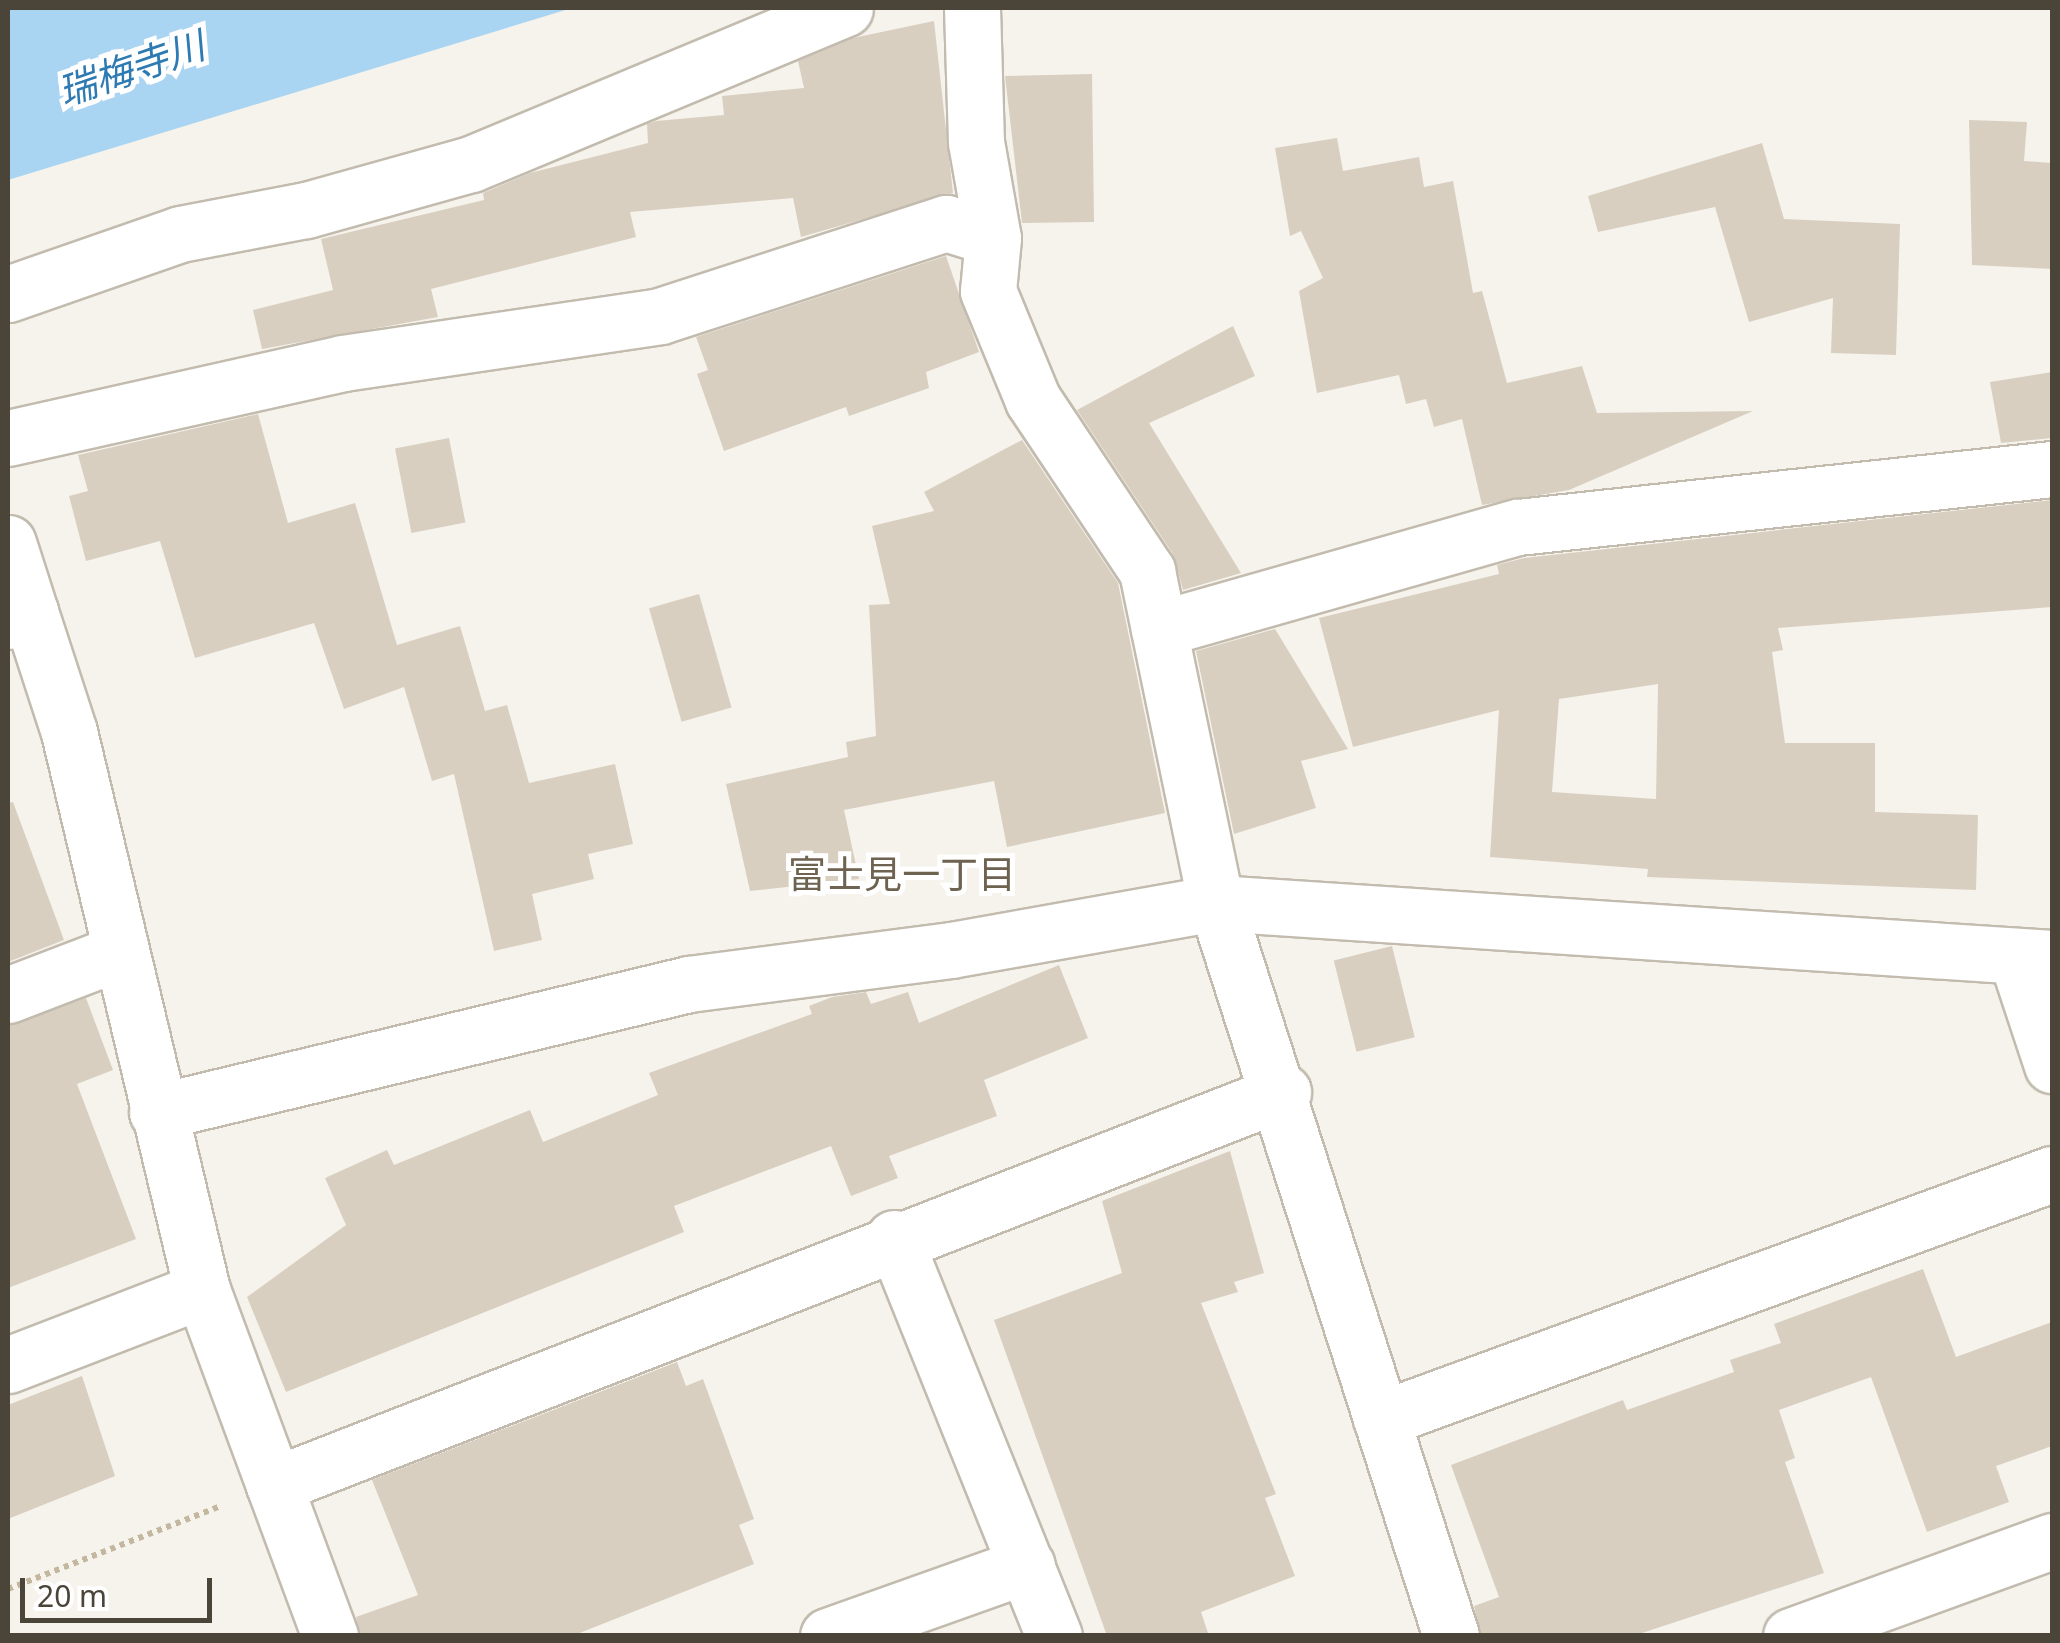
<!DOCTYPE html>
<html>
<head>
<meta charset="utf-8">
<style>
	body { margin:0 }
	#map { position:relative; width:2060px; height:1643px; overflow:hidden; background:#f6f3ec; font-family:"Noto Sans","Noto Sans JP",sans-serif }
	div>[style] { position:absolute }
	.water>* { inset:0; background:#a9d4f2 }
	.building>* { inset:0; background:#d8cfc1; transform-origin:0 0 }
	.path>* { height:6px; margin-top:-3px; transform-origin:0; background:repeating-linear-gradient(90deg,#c4b79f 0 5px,transparent 0 10px) }
	.roads { filter:drop-shadow(2px 0 #c2bbae) drop-shadow(-2px 0 #c2bbae) drop-shadow(0 2px #c2bbae) drop-shadow(0 -2px #c2bbae) }
	.minor>* { height:55px; margin:-27.5px; padding:0 27.5px; transform-origin:27.5px; border-radius:27.5px; background:#fff }
	span { translate:-50% -50%; white-space:nowrap; text-align:center; line-height:1.15; -webkit-text-stroke:10px #fff; paint-order:stroke }
	.water-label { font-size:38px; color:#2e7ab2; font-style:italic }
	.neighbourhood-label { font-size:38px; color:#6e6250 }
	.frame { position:absolute; inset:0; border:10px solid #4b4439; pointer-events:none }
	.scale { position:absolute; left:20px; top:1578px; width:192px; height:45px; box-sizing:border-box; border:5px solid #4b4439; border-top:0; padding-left:12px; font-size:30px; line-height:35px; white-space:nowrap; color:#4b4439; -webkit-text-stroke:8px #fff; paint-order:stroke }
</style>
</head>
<body>
<div id="map">
	<div class="water">
		<i style="clip-path:polygon(8px 8px,572px 8px,8px 180px)"></i>
	</div>
	<div class="building">
		<i style="clip-path:polygon(934px 21px,953px 193px,801px 237px,793px 198px,630px 212px,636px 237px,431px 289px,438px 317px,262px 349px,253px 310px,333px 290px,321px 239px,484px 200px,483px 193px,530px 173px,648px 143px,647px 124px,656px 121px,724px 115px,722px 96px,804px 88px,798px 61px,853px 38px)"></i>
		<i style="clip-path:polygon(1092px 74px,1094px 222px,1022px 223px,1005px 76px)"></i>
		<i style="clip-path:polygon(1969px 120px,2027px 122px,2024px 161px,2052px 163px,2052px 269px,1972px 265px)"></i>
		<i style="clip-path:polygon(1337px 138px,1343px 171px,1419px 157px,1424px 187px,1453px 181px,1473px 293px,1482px 291px,1507px 383px,1582px 366px,1597px 413px,1753px 411px,1569px 490px,1482px 505px,1462px 419px,1434px 427px,1426px 399px,1406px 404px,1399px 375px,1317px 393px,1299px 291px,1323px 278px,1301px 231px,1290px 236px,1275px 148px)"></i>
		<i style="clip-path:polygon(1762px 143px,1784px 219px,1900px 224px,1896px 355px,1831px 353px,1833px 298px,1749px 322px,1715px 207px,1598px 232px,1588px 196px)"></i>
		<i style="clip-path:polygon(946px 256px,979px 352px,926px 372px,929px 388px,849px 416px,846px 407px,724px 451px,697px 374px,708px 370px,696px 337px)"></i>
		<i style="clip-path:polygon(1233px 326px,1255px 376px,1149px 423px,1241px 573px,1183px 590px,1173px 554px,1077px 410px)"></i>
		<i style="clip-path:polygon(2052px 372px,2052px 438px,2001px 443px,1990px 382px)"></i>
		<i style="clip-path:polygon(258px 414px,288px 523px,355px 503px,397px 645px,460px 626px,485px 711px,507px 705px,529px 783px,615px 764px,633px 844px,588px 854px,594px 879px,532px 894px,542px 940px,494px 951px,454px 774px,432px 781px,404px 687px,344px 709px,314px 623px,195px 658px,160px 541px,86px 561px,69px 496px,88px 491px,78px 455px)"></i>
		<i style="left:449px;top:438px;width:86px;height:55px;rotate:79deg"></i>
		<i style="clip-path:polygon(1022px 440px,1118px 583px,1165px 813px,1007px 847px,994px 781px,844px 810px,859px 879px,750px 891px,726px 784px,848px 757px,846px 742px,876px 736px,869px 605px,890px 604px,872px 526px,934px 511px,924px 492px)"></i>
		<i style="clip-path:polygon(evenodd,2052px 500px,2052px 607px,1778px 628px,1783px 650px,1772px 652px,1785px 743px,1875px 743px,1875px 812px,1978px 815px,1976px 890px,1647px 877px,1648px 869px,1490px 857px,1499px 710px,1353px 747px,1319px 618px,1499px 574px,1497px 565px,1524px 558px,2052px 500px,1658px 684px,1656px 799px,1552px 792px,1559px 699px,1658px 684px)"></i>
		<i style="left:699px;top:594px;width:118px;height:52px;rotate:74deg"></i>
		<i style="clip-path:polygon(1275px 629px,1348px 749px,1301px 761px,1316px 808px,1234px 834px,1196px 651px)"></i>
		<i style="clip-path:polygon(13px 802px,64px 940px,8px 962px,8px 803px)"></i>
		<i style="left:1392px;top:946px;width:94px;height:60px;rotate:76deg"></i>
		<i style="clip-path:polygon(1059px 965px,1088px 1038px,984px 1080px,997px 1116px,889px 1156px,898px 1178px,851px 1196px,831px 1146px,674px 1206px,684px 1232px,286px 1392px,247px 1297px,346px 1225px,325px 1178px,387px 1150px,394px 1165px,530px 1110px,543px 1142px,658px 1095px,649px 1073px,812px 1014px,809px 1006px,832px 997px,866px 992px,871px 1004px,908px 992px,919px 1023px)"></i>
		<i style="clip-path:polygon(86px 998px,113px 1070px,77px 1084px,136px 1239px,8px 1288px,8px 1026px)"></i>
		<i style="clip-path:polygon(1230px 1151px,1264px 1273px,1234px 1282px,1238px 1292px,1201px 1303px,1276px 1494px,1265px 1498px,1295px 1576px,1201px 1612px,1209px 1636px,1107px 1636px,994px 1320px,1122px 1273px,1102px 1201px)"></i>
		<i style="clip-path:polygon(1923px 1269px,1956px 1357px,2052px 1322px,2052px 1446px,1996px 1466px,2009px 1502px,1927px 1532px,1871px 1377px,1779px 1410px,1795px 1458px,1785px 1462px,1824px 1573px,1633px 1636px,1481px 1636px,1474px 1606px,1499px 1597px,1451px 1465px,1623px 1400px,1627px 1410px,1734px 1372px,1730px 1360px,1781px 1343px,1774px 1324px)"></i>
		<i style="clip-path:polygon(677px 1362px,686px 1386px,703px 1379px,754px 1519px,739px 1525px,754px 1564px,572px 1636px,360px 1636px,356px 1617px,418px 1595px,372px 1480px)"></i>
		<i style="clip-path:polygon(82px 1376px,115px 1476px,8px 1519px,8px 1405px)"></i>
	</div>
	<div class="path">
		<i style="left:8px;top:1589px;width:229px;rotate:-21.3deg"></i>
	</div>
	<div class="roads">
		<div class="minor">
			<i style="left:972px;top:8px;width:134px;rotate:88.3deg"></i>
			<i style="left:976px;top:142px;width:97px;rotate:80deg"></i>
			<i style="left:993px;top:238px;width:53px;rotate:95.4deg"></i>
			<i style="left:988px;top:291px;width:118px;rotate:67.6deg"></i>
			<i style="left:1033px;top:400px;width:206px;rotate:56.3deg"></i>
			<i style="left:1147px;top:571px;width:339px;rotate:78.3deg"></i>
			<i style="left:1216px;top:903px;width:770px;rotate:72.22deg"></i>
			<i style="left:8px;top:294px;width:182px;rotate:-19.2deg"></i>
			<i style="left:180px;top:234px;width:128px;rotate:-10.8deg"></i>
			<i style="left:306px;top:210px;width:171px;rotate:-15.6deg"></i>
			<i style="left:471px;top:164px;width:405px;rotate:-22.6deg"></i>
			<i style="left:8px;top:438px;width:343px;rotate:-12.6deg"></i>
			<i style="left:343px;top:363px;width:320px;rotate:-8.4deg"></i>
			<i style="left:660px;top:316px;width:301px;rotate:-18deg"></i>
			<i style="left:946px;top:223px;width:49px;rotate:17.7deg"></i>
			<i style="left:8px;top:543px;width:72px;rotate:72.3deg"></i>
			<i style="left:8px;top:621px;width:24px;rotate:-22deg"></i>
			<i style="left:30px;top:612px;width:126px;rotate:72deg"></i>
			<i style="left:69px;top:732px;width:574px;rotate:76.59deg"></i>
			<i style="left:202px;top:1290px;width:369px;rotate:69.7deg"></i>
			<i style="left:1159px;top:629px;width:373px;rotate:-15.9deg"></i>
			<i style="left:1518px;top:527px;width:537px;rotate:-6.2deg"></i>
			<i style="left:2016px;top:956px;width:115px;rotate:71.7deg"></i>
			<i style="left:8px;top:995px;width:120px;rotate:-21deg"></i>
			<i style="left:157px;top:1112px;width:547px;rotate:-13.53deg"></i>
			<i style="left:689px;top:984px;width:264px;rotate:-7.4deg"></i>
			<i style="left:951px;top:950px;width:269px;rotate:-10.1deg"></i>
			<i style="left:1216px;top:903px;width:838px;rotate:3.76deg"></i>
			<i style="left:894px;top:1238px;width:429px;rotate:68.1deg"></i>
			<i style="left:8px;top:1365px;width:208px;rotate:-21.1deg"></i>
			<i style="left:1381px;top:1419px;width:714px;rotate:-20.06deg"></i>
			<i style="left:274px;top:1485px;width:1083px;rotate:-21.28deg"></i>
			<i style="left:828px;top:1636px;width:211px;rotate:-19.6deg"></i>
			<i style="left:1791px;top:1636px;width:278px;rotate:-20deg"></i>
		</div>
	</div>
	<div class="water-label">
		<span style="left:131px;top:68px;rotate:-19deg">瑞梅寺川</span>
	</div>
	<div class="neighbourhood-label">
		<span style="left:902px;top:874px">富士見一丁目</span>
	</div>
	<div class="frame"></div>
	<div class="scale">20 m</div>
</div>
</body>
</html>
